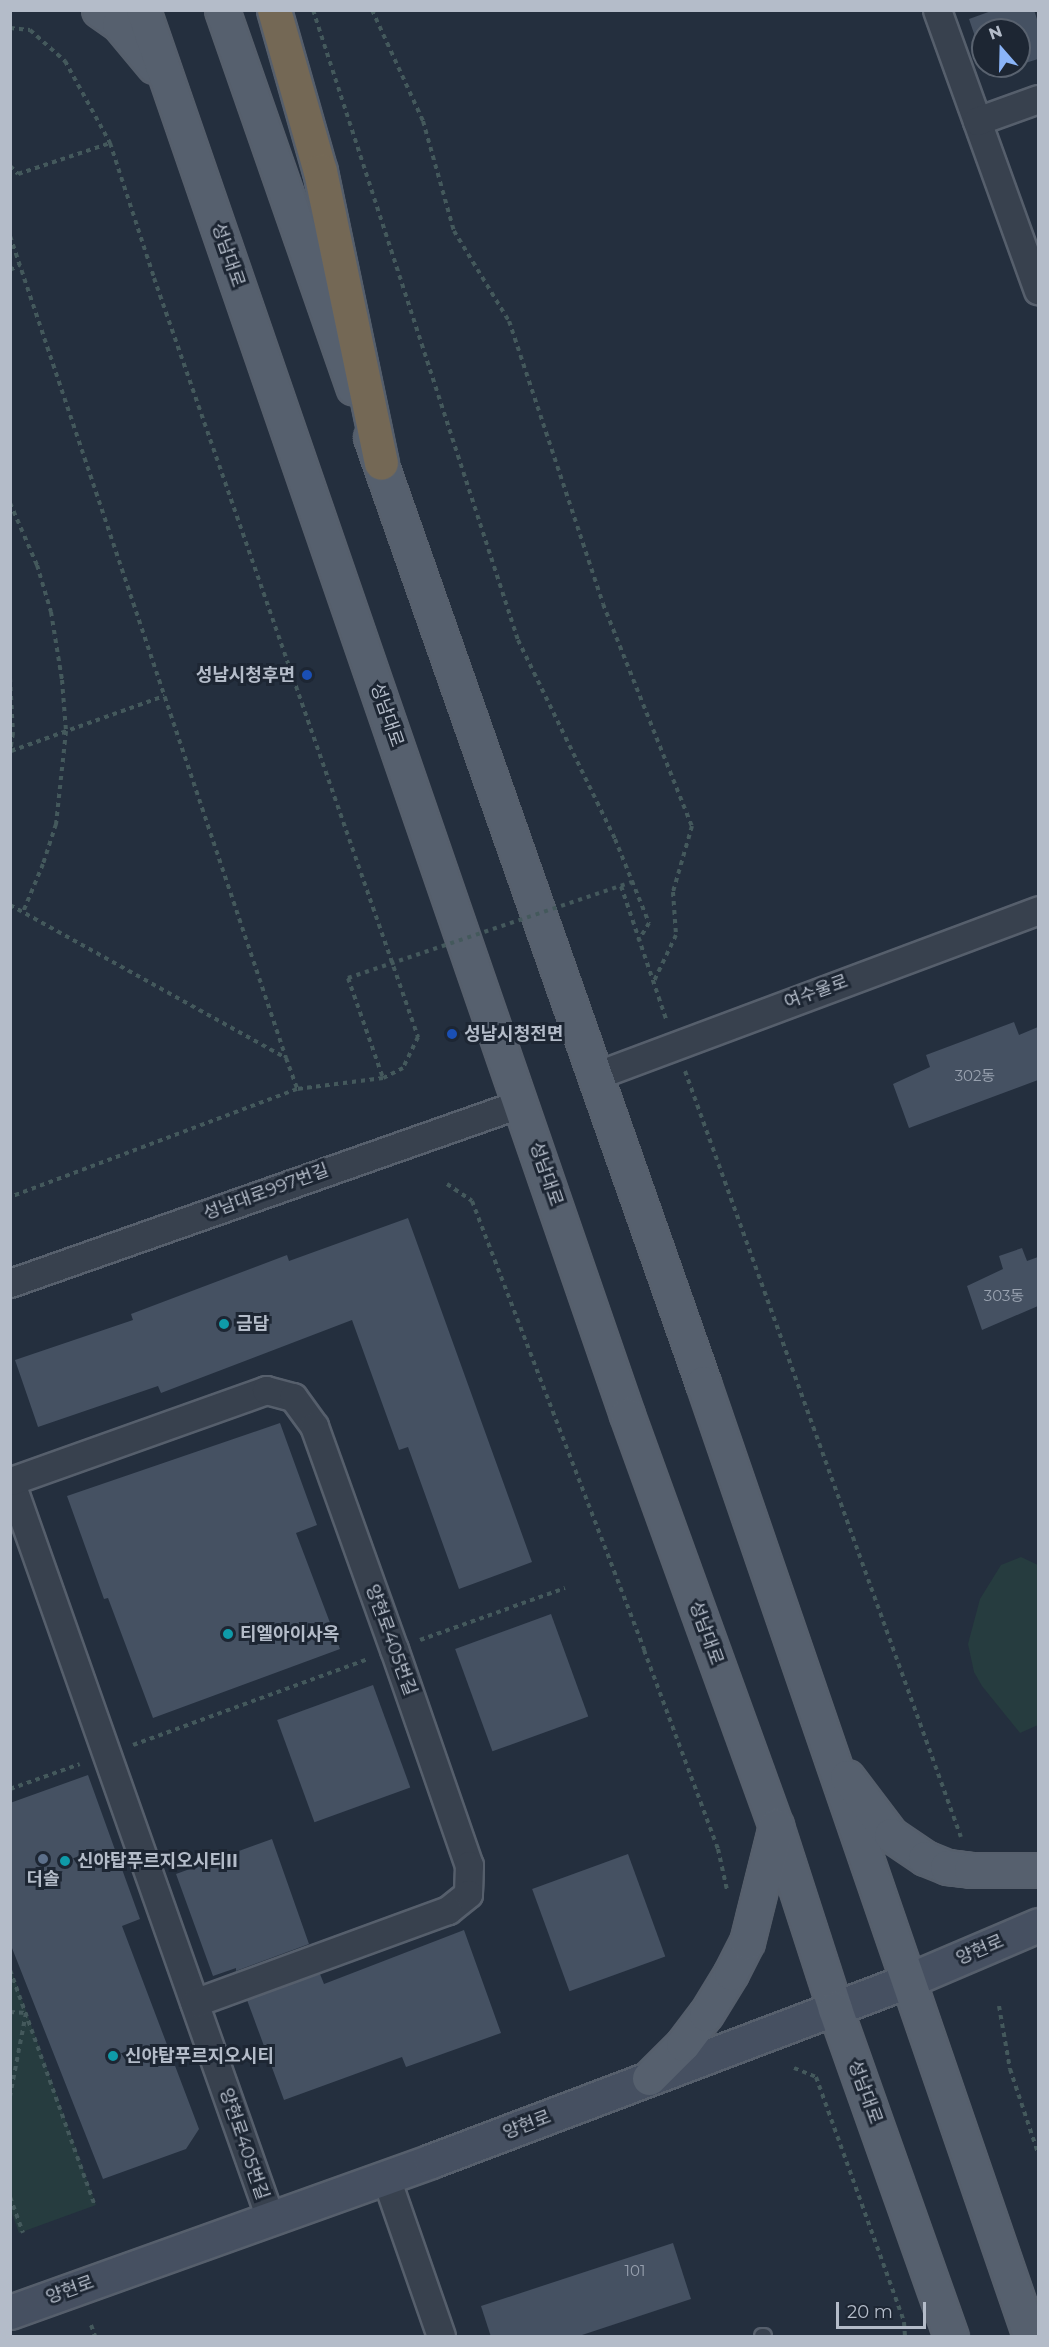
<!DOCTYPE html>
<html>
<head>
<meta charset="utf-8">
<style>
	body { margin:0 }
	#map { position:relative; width:1049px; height:2347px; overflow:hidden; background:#242f3e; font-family:Montserrat,"Noto Sans KR",sans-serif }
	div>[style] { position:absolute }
	.green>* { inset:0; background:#263c3f }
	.building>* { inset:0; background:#455162; transform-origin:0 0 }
	.path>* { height:4px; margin-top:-2px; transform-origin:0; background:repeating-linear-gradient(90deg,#44595c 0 4.5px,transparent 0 9px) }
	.roads { filter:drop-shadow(2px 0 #565f6c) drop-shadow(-2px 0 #565f6c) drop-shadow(0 2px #565f6c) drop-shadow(0 -2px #565f6c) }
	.lane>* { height:14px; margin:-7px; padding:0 7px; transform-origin:7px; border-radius:7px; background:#38414e }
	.street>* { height:27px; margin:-13.5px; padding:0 13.5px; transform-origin:13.5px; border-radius:13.5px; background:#38414e }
	.secondary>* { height:33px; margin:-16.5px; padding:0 16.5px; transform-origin:16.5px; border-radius:16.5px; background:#465061 }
	.primary>* { height:33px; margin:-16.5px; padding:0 16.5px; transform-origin:16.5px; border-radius:16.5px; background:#56606e }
	.highway>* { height:33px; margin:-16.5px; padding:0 16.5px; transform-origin:16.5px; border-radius:16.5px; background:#746855 }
	.path-bridge>* { height:4px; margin-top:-2px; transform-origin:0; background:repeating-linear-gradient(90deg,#44595c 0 4.5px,transparent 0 9px) }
	.dots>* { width:16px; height:16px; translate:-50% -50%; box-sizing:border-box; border:3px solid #1d2633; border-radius:50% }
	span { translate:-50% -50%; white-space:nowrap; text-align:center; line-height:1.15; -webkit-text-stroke:6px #1d2633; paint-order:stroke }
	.number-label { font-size:15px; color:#98a1af }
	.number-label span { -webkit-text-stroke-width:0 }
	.street-label { font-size:18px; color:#b4bcc9 }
	.poi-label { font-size:18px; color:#b4bcc9; font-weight:700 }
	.right { translate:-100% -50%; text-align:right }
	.left { translate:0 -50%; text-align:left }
	.frame { position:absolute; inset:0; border:12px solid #b4bcc9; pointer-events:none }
	.north { position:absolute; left:971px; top:18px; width:60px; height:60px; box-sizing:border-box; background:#1d2633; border:2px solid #59626f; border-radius:50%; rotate:340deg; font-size:16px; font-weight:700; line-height:24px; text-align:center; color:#b4bcc9 }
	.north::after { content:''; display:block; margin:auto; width:21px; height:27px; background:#8ab4f8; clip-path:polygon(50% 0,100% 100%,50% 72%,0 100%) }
	.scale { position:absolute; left:836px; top:2302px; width:90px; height:27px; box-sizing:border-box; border:3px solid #b4bcc9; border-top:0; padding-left:8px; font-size:18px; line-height:21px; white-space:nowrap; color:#b4bcc9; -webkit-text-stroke:4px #1d2633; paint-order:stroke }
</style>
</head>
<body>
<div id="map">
	<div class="green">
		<i style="clip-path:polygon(1021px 1557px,1038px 1565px,1038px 1725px,1020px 1733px,982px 1686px,974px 1672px,968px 1644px,980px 1599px,1001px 1565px)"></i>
		<i style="clip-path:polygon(11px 1969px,96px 2205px,19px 2233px,10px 2208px)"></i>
	</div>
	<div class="building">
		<i style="clip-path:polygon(994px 10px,1034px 10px,1038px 22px,1038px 59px,1019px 65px,1019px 30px,983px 30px,983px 60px,969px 19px)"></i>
		<i style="clip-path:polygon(985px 66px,1018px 66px,989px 76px)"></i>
		<i style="clip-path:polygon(1014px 1022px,1019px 1035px,1038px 1027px,1038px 1080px,909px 1128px,893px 1084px,930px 1067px,926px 1055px)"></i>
		<i style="clip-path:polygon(408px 1218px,532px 1562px,459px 1589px,408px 1447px,399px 1450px,352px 1320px,161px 1393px,158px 1386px,38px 1427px,15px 1360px,133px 1320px,131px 1314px,287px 1255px,289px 1261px)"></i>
		<i style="clip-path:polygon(1022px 1248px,1027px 1261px,1038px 1257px,1038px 1306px,982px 1330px,967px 1286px,1003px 1269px,999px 1256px)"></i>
		<i style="clip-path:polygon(280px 1423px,317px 1525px,296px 1533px,340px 1649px,153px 1718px,108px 1598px,104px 1599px,67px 1496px)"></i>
		<i style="left:551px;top:1614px;width:109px;height:102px;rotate:70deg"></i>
		<i style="left:373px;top:1685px;width:109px;height:102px;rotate:70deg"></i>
		<i style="clip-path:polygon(88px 1775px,140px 1919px,122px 1926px,199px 2129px,186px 2149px,103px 2179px,10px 1943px,10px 1803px)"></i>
		<i style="clip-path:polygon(272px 1839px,309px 1944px,236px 1971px,236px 1968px,213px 1976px,176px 1874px)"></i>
		<i style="left:628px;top:1854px;width:109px;height:102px;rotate:70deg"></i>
		<i style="clip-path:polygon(464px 1930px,501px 2033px,406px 2067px,402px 2057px,284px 2100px,247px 2000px,320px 1974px,324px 1984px)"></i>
		<i style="clip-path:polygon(673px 2243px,691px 2299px,576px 2337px,491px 2337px,481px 2306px)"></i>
	</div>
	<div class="path">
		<i style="left:313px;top:10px;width:663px;rotate:71.98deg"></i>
		<i style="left:518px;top:640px;width:221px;rotate:64deg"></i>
		<i style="left:615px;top:839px;width:91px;rotate:68deg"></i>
		<i style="left:649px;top:923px;width:21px;rotate:121deg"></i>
		<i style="left:372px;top:10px;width:122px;rotate:65.3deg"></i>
		<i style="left:423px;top:121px;width:114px;rotate:74.3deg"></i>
		<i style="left:454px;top:231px;width:105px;rotate:58.6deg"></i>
		<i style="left:509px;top:321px;width:298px;rotate:71.6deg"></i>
		<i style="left:603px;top:604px;width:239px;rotate:68.2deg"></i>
		<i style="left:692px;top:826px;width:69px;rotate:106.1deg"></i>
		<i style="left:673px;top:892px;width:43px;rotate:86deg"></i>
		<i style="left:676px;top:935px;width:53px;rotate:115.6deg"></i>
		<i style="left:10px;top:28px;width:20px;rotate:6deg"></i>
		<i style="left:30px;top:30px;width:47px;rotate:41.5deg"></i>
		<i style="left:65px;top:61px;width:94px;rotate:61.2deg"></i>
		<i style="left:110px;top:143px;width:142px;rotate:71.9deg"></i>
		<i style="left:154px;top:278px;width:804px;rotate:70.82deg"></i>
		<i style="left:418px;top:1037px;width:34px;rotate:116deg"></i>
		<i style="left:403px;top:1068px;width:22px;rotate:153deg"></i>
		<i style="left:383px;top:1078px;width:87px;rotate:172.7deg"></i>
		<i style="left:10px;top:166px;width:11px;rotate:45deg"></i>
		<i style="left:18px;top:174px;width:97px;rotate:-18.6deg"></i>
		<i style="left:10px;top:236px;width:867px;rotate:71.44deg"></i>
		<i style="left:10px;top:270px;width:11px;rotate:-27deg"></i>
		<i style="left:10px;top:503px;width:68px;rotate:66.5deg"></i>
		<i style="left:37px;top:565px;width:49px;rotate:73.4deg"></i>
		<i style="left:51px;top:612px;width:69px;rotate:80.8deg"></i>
		<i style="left:62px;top:680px;width:51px;rotate:85.5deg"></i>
		<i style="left:66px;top:731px;width:94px;rotate:96.1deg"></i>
		<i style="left:56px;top:824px;width:42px;rotate:108deg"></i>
		<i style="left:43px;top:864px;width:52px;rotate:112.6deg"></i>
		<i style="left:10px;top:678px;width:55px;rotate:86.9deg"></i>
		<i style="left:13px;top:733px;width:18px;rotate:99deg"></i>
		<i style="left:11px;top:751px;width:163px;rotate:-19.8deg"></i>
		<i style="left:621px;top:886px;width:140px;rotate:71.3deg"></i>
		<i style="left:10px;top:905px;width:316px;rotate:29deg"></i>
		<i style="left:286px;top:1058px;width:33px;rotate:70deg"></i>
		<i style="left:297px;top:1089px;width:307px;rotate:159.4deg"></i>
		<i style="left:348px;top:978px;width:106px;rotate:70.7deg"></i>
		<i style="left:685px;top:1071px;width:814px;rotate:70.19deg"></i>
		<i style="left:447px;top:1184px;width:30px;rotate:34deg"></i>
		<i style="left:472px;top:1201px;width:481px;rotate:69deg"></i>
		<i style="left:644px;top:1650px;width:212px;rotate:69.6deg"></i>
		<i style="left:718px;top:1849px;width:42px;rotate:77.6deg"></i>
		<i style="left:420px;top:1640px;width:154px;rotate:-19.7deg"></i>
		<i style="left:133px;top:1745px;width:250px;rotate:-20.1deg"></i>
		<i style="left:10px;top:1789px;width:74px;rotate:-19.7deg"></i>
		<i style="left:10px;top:1970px;width:251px;rotate:70.2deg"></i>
		<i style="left:999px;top:2006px;width:64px;rotate:80.1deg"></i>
		<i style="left:1010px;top:2069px;width:89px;rotate:71.6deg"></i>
		<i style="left:10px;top:2012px;width:16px;rotate:4deg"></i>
		<i style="left:26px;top:2013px;width:85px;rotate:100.9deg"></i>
		<i style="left:794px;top:2068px;width:24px;rotate:22deg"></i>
		<i style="left:816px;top:2077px;width:260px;rotate:70.2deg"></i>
		<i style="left:904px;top:2322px;width:14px;rotate:86deg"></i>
		<i style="left:10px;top:2197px;width:38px;rotate:70deg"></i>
		<i style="left:91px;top:2325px;width:12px;rotate:70deg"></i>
	</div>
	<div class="roads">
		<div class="lane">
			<i style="left:762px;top:2336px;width:2px"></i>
		</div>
		<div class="street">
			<i style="left:937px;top:10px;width:298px;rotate:70.2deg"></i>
			<i style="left:977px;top:121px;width:65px;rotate:-19.8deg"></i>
			<i style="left:595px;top:1076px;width:473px;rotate:-20.5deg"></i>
			<i style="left:10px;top:1283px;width:543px;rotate:-19.37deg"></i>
			<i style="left:10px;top:1480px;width:782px;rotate:70.59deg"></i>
			<i style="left:11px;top:1481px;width:271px;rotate:-19.6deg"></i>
			<i style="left:266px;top:1390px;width:28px;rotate:15deg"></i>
			<i style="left:293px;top:1397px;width:36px;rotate:54deg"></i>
			<i style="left:314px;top:1426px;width:237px;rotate:70.3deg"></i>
			<i style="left:394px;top:1649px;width:229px;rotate:70.9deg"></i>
			<i style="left:469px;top:1865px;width:29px;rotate:92deg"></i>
			<i style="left:468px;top:1894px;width:26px;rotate:141deg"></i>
			<i style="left:448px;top:1910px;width:270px;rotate:159.9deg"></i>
			<i style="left:386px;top:2178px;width:167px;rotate:70.8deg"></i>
		</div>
		<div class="secondary">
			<i style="left:10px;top:2312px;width:447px;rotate:-19.7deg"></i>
			<i style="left:431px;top:2161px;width:509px;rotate:-20.71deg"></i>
			<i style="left:907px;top:1981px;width:142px;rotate:-23.1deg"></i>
		</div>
		<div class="primary">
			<i style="left:99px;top:10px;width:24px;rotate:35deg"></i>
			<i style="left:119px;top:24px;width:55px;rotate:50.2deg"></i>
			<i style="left:143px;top:10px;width:1486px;rotate:70.99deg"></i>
			<i style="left:627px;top:1415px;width:437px;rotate:70.1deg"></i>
			<i style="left:776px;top:1826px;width:192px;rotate:72.1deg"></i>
			<i style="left:835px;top:2009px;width:347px;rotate:70.5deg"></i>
			<i style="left:222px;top:10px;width:400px;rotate:70.8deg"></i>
			<i style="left:371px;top:437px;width:1003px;rotate:70.66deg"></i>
			<i style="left:703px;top:1383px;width:1008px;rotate:71.06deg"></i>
			<i style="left:847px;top:1777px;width:73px;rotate:52.8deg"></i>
			<i style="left:891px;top:1835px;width:41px;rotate:34.1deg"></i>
			<i style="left:925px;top:1858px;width:24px;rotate:22deg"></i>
			<i style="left:947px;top:1867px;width:24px;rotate:7deg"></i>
			<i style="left:971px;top:1870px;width:67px"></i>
			<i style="left:649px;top:2078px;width:48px;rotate:-45deg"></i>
			<i style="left:683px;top:2044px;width:38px;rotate:-53deg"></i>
			<i style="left:706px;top:2014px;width:48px;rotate:-58.6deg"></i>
			<i style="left:731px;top:1973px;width:35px;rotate:-63deg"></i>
			<i style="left:747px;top:1942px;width:120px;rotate:-76deg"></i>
		</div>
		<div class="highway">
			<i style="left:274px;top:10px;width:167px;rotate:74.1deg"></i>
			<i style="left:320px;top:171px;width:298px;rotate:78.2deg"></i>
		</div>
	</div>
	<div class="path-bridge">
		<i style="left:348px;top:978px;width:300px;rotate:-18.7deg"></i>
	</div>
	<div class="dots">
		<i style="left:307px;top:675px;background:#1a4fb4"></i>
		<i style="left:452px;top:1034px;background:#1a4fb4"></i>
		<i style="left:224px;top:1324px;background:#0f9aa8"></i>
		<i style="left:228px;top:1634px;background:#0f9aa8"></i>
		<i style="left:43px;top:1859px;background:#5c6f8a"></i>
		<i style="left:65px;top:1861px;background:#0f9aa8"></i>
		<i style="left:113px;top:2056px;background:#0f9aa8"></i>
	</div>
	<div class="number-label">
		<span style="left:975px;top:1076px">302동</span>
		<span style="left:1004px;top:1296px">303동</span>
		<span style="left:635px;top:2271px">101</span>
	</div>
	<div class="street-label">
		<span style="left:228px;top:255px;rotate:71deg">성남대로</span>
		<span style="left:387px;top:715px;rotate:71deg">성남대로</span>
		<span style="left:816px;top:992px;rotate:-20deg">여수울로</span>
		<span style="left:546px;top:1174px;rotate:71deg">성남대로</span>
		<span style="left:266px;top:1192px;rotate:-20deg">성남대로997번길</span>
		<span style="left:706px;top:1633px;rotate:70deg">성남대로</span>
		<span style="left:391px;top:1640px;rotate:70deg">양현로405번길</span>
		<span style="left:980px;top:1950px;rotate:-23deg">양현로</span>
		<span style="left:865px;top:2092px;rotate:70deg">성남대로</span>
		<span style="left:527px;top:2125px;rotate:-21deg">양현로</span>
		<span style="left:244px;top:2144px;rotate:71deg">양현로405번길</span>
		<span style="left:70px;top:2290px;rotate:-20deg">양현로</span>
	</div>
	<div class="poi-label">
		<span class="right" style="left:295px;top:675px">성남시청후면</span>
		<span class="left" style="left:464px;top:1034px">성남시청전면</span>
		<span class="left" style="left:236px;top:1324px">금담</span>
		<span class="left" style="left:240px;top:1634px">티엘아이사옥</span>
		<span class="left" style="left:77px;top:1861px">신야탑푸르지오시티II</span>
		<span style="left:43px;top:1879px">더솔</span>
		<span class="left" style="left:125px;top:2056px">신야탑푸르지오시티</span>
	</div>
	<div class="frame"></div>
	<div class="north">N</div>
	<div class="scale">20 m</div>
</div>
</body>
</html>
